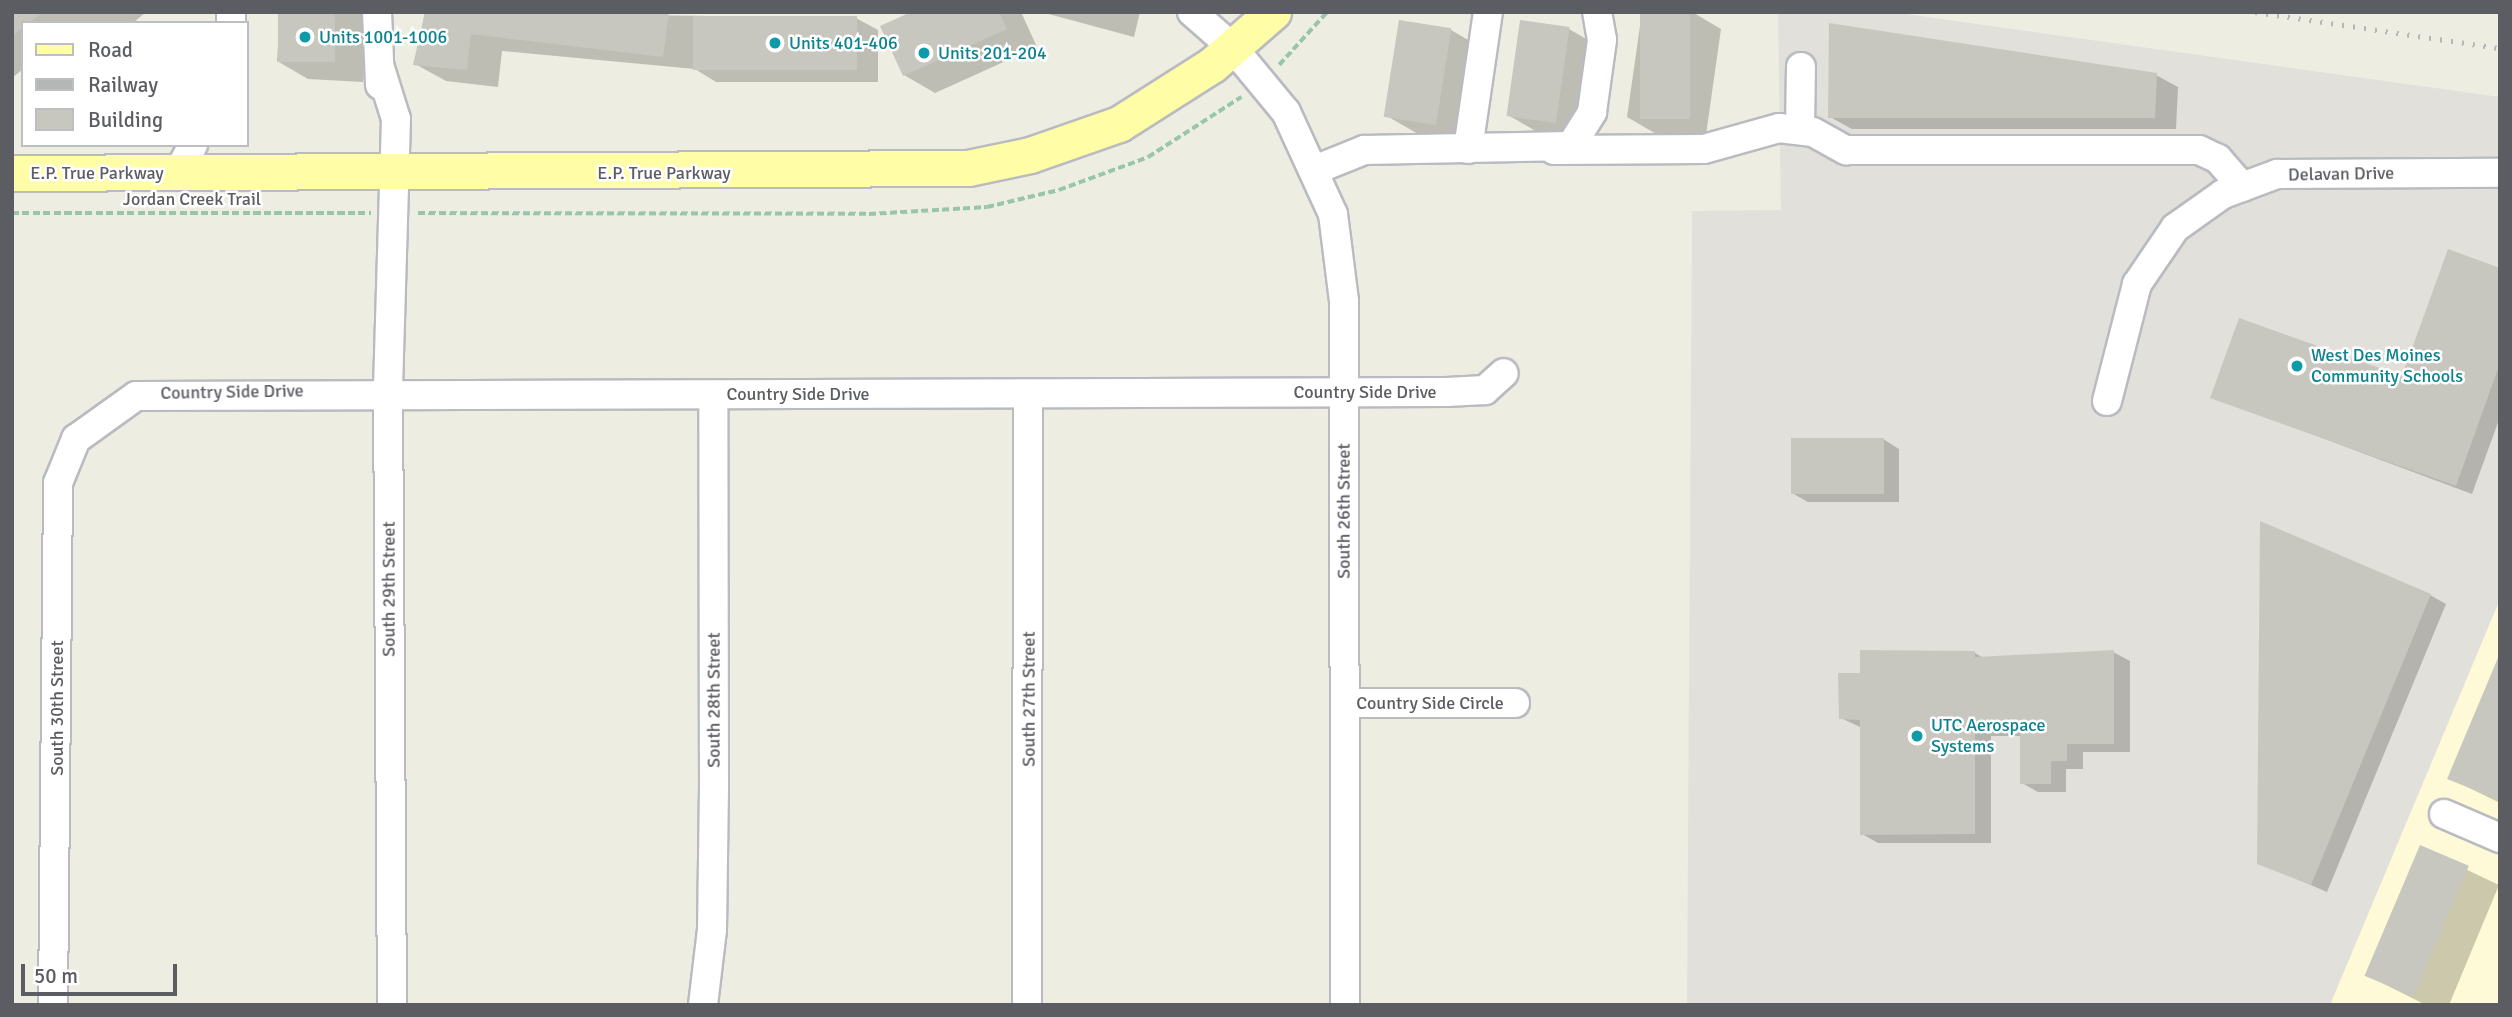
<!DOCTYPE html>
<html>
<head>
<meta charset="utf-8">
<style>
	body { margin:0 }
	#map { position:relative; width:2512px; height:1017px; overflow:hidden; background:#edede2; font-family:Signika,sans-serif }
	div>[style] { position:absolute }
	.commercial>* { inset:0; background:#fefad7 }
	.industrial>* { inset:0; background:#e1e0da }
	.shadow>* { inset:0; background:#0003 }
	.building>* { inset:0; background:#c8c7bf; transform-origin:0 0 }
	.path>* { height:3.5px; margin-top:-1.75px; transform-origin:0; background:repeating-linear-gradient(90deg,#98c6ac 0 7px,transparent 0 10.5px) }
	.roads { filter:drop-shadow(2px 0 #babbc1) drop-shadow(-2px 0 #babbc1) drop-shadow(0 2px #babbc1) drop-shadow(0 -2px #babbc1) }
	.minor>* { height:28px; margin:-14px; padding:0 14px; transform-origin:14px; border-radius:14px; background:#fff }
	.major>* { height:35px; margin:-17.5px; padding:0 17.5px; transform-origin:17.5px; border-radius:17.5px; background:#fffda6 }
	.rail>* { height:5px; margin-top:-2.5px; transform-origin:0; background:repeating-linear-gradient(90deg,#b5b6b6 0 2px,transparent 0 11px) }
	.dots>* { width:19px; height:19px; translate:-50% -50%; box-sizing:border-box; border:4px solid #fff; border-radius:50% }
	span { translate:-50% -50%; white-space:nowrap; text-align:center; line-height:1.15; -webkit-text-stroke:5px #fff; paint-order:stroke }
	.culture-label { font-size:18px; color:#0d838f }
	.left { translate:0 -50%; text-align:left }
	.street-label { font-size:18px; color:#5b5d63 }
	.frame { position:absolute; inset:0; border:14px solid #5b5d63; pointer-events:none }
	.legend { position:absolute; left:21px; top:21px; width:228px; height:126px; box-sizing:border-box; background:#fff; border:2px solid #bdbec1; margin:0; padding:9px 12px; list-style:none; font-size:21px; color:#5b5d63 }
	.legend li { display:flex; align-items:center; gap:14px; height:35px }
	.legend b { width:35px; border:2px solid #bdbec1 }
	.scale { position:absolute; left:21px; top:964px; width:156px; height:32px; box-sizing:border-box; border:4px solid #5b5d63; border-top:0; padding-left:9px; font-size:21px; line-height:24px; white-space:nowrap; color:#5b5d63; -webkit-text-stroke:5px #fff; paint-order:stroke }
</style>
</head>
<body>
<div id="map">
	<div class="commercial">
		<i style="clip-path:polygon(2500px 599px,2500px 1005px,2330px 1004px)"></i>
	</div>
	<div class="industrial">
		<i style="clip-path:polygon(1778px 12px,1891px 12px,2500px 97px,2500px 599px,2330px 1005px,1687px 1005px,1692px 211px,1781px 210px)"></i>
	</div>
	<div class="shadow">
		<i style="clip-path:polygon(12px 12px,146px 12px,133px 23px,23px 23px,23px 69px,12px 78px)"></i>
		<i style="clip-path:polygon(280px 12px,367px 12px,363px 82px,308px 79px,277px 61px)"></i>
		<i style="clip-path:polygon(425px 12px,856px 18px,878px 30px,878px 82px,716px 82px,695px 69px,502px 51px,498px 87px,446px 81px,415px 64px)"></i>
		<i style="clip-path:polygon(915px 12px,1021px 12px,1037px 47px,935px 93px,904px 75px)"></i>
		<i style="clip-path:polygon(1041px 12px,1140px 12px,1134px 37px)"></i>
		<i style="clip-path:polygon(1642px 12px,1692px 12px,1721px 29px,1705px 142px,1658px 135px,1627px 117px)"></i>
		<i style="clip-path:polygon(1569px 29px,1600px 47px,1587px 140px,1539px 133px,1508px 115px)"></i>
		<i style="clip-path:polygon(1451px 30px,1482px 48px,1468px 141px,1418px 134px,1387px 116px)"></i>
		<i style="clip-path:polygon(2156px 75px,2178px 87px,2176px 129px,1852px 129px,1830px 117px)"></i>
		<i style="clip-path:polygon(2500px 269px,2500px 417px,2472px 494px,2212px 397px,2403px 379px)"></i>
		<i style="clip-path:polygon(1883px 439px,1899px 449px,1899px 502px,1808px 502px,1792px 493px)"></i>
		<i style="clip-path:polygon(2430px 595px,2446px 604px,2327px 892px,2259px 863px)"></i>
		<i style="clip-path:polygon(2113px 652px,2130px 661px,2130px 752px,2083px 752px,2083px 769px,2066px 769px,2066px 792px,2038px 792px,2022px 783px,2022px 736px,1991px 736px,1991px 843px,1878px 843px,1862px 834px,1862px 728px,1841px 718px,1862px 674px,1975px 653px,1985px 659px)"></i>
		<i style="clip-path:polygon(2500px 657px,2500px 803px,2449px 778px)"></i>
		<i style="clip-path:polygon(2421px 848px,2499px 885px,2449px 1005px,2426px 1005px,2368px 976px)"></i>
	</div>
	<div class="building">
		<i style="clip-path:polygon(12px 12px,43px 12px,12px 36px)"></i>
		<i style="left:278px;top:12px;width:57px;height:50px"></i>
		<i style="clip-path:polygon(425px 12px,669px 12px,663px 57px,471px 34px,467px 70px,413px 65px)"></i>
		<i style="clip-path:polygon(911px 12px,999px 12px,1007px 29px,903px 76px,880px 26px)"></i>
		<i style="left:1640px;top:12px;width:50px;height:107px"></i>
		<i style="left:693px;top:16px;width:164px;height:54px"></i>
		<i style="left:1399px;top:20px;width:53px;height:98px;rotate:9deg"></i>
		<i style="left:1520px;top:20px;width:50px;height:97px;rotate:8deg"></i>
		<i style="clip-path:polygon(1829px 23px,2157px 73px,2155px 118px,1828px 118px)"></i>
		<i style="clip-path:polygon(2448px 249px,2500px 268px,2500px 363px,2456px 486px,2210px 398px,2239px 318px,2402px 376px)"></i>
		<i style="left:1791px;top:438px;width:93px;height:56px"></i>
		<i style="clip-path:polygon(2260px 521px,2431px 594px,2311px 885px,2257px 864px)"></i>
		<i style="clip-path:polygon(1860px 650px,1975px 651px,1975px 657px,2114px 650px,2114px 744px,2067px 744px,2067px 761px,2051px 761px,2051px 784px,2020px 784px,2020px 728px,1975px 728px,1975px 834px,1860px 835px,1860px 720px,1839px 719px,1838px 673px,1860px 673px)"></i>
		<i style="clip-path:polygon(2500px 653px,2500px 800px,2447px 779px)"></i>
		<i style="left:2420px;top:845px;width:53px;height:142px;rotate:23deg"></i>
	</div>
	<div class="path">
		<i style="left:1279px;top:65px;width:72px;rotate:-47.8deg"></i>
		<i style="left:12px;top:213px;width:359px"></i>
		<i style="left:418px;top:213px;width:451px;rotate:0.1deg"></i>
		<i style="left:869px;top:214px;width:118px;rotate:-3.4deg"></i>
		<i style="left:987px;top:207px;width:74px;rotate:-13.3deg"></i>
		<i style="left:1059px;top:190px;width:95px;rotate:-20.3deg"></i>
		<i style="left:1148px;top:157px;width:111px;rotate:-32.8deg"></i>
	</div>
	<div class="roads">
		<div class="minor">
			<i style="left:377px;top:12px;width:73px;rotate:87.6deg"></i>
			<i style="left:1192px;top:12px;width:55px;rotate:41.3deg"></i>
			<i style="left:1233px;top:48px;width:83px;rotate:50.4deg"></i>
			<i style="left:1286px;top:112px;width:112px;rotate:65.3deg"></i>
			<i style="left:1333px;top:214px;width:88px;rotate:82.8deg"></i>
			<i style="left:1344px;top:301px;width:704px;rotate:89.92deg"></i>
			<i style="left:231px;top:23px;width:11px;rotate:-90deg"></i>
			<i style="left:380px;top:68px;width:53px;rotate:72.6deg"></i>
			<i style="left:396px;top:119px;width:273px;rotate:91.7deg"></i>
			<i style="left:388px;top:392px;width:613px;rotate:89.63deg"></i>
			<i style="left:1800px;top:129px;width:62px;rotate:-89.1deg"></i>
			<i style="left:1468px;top:149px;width:138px;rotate:-81.7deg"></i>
			<i style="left:1554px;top:150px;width:150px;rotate:-0.4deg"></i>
			<i style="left:1704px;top:149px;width:78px;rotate:-15.6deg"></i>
			<i style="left:1779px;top:128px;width:34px;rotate:7deg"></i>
			<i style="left:1813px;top:132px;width:38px;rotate:29deg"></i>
			<i style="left:1846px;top:150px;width:353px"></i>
			<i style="left:2199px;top:150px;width:21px;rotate:25deg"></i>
			<i style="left:2218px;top:159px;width:37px;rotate:49deg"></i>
			<i style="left:1317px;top:169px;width:51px;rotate:-22deg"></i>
			<i style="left:1364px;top:150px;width:207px;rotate:-1.1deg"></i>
			<i style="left:1571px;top:146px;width:40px;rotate:-58deg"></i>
			<i style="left:1592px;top:112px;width:73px;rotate:-82.1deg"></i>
			<i style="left:1602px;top:40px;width:28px;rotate:-100deg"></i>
			<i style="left:178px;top:173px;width:32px;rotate:-62deg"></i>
			<i style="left:2107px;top:401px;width:121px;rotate:-75.6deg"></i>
			<i style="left:2137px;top:284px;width:68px;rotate:-55.8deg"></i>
			<i style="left:2175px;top:228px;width:59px;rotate:-35.3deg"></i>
			<i style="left:2223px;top:194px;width:58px;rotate:-20.3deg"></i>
			<i style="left:2277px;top:174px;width:223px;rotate:-0.3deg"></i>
			<i style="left:1345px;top:703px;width:170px"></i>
			<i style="left:2444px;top:814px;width:61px;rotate:23.2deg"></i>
			<i style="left:53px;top:1005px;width:522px;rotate:-89.45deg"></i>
			<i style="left:58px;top:483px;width:48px;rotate:-67.8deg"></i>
			<i style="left:76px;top:439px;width:74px;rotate:-35.6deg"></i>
			<i style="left:136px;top:396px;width:1311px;rotate:-0.17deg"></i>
			<i style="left:1447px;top:392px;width:38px;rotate:-3deg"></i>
			<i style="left:1485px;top:390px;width:25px;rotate:-42deg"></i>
			<i style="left:703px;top:1005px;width:76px;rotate:-83.2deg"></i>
			<i style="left:712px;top:930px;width:144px;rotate:-89.2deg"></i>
			<i style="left:714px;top:786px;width:391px;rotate:-90.1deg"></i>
			<i style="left:1027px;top:1005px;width:611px;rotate:-89.91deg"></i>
		</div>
		<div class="major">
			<i style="left:12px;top:173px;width:956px;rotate:-0.3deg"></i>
			<i style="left:968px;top:168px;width:63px;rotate:-11.8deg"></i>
			<i style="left:1030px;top:155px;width:94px;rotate:-19.2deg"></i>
			<i style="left:1119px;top:124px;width:110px;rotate:-32.4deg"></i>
			<i style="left:1212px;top:65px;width:81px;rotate:-41deg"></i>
		</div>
	</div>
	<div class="rail">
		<i style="left:2255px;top:12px;width:248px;rotate:8.4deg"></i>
	</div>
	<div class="dots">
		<i style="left:305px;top:37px;background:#0f9aa8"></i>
		<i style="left:775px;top:43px;background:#0f9aa8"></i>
		<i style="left:924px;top:53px;background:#0f9aa8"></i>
		<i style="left:2297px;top:366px;background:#0f9aa8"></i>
		<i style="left:1917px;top:736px;background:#0f9aa8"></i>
	</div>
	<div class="culture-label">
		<span class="left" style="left:319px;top:37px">Units 1001-1006</span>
		<span class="left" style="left:789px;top:43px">Units 401-406</span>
		<span class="left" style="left:938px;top:53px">Units 201-204</span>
		<span class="left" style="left:2311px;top:366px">West Des Moines<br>Community Schools</span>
		<span class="left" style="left:1931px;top:736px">UTC Aerospace<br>Systems</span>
	</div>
	<div class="street-label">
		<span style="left:97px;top:173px">E.P. True Parkway</span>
		<span style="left:664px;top:173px">E.P. True Parkway</span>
		<span style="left:2341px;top:174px;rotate:-1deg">Delavan Drive</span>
		<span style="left:192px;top:199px">Jordan Creek Trail</span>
		<span style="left:232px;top:392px;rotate:-1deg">Country Side Drive</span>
		<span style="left:1365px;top:392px">Country Side Drive</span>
		<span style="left:798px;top:394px">Country Side Drive</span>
		<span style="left:1344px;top:511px;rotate:-90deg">South 26th Street</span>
		<span style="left:389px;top:589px;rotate:-90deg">South 29th Street</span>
		<span style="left:1029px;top:699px;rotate:-90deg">South 27th Street</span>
		<span style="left:714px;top:700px;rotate:-90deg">South 28th Street</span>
		<span style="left:1430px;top:703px">Country Side Circle</span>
		<span style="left:57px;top:708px;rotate:-90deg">South 30th Street</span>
	</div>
	<div class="frame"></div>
	<ul class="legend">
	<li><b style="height:9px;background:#fffda6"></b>Road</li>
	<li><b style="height:9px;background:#b5b6b6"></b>Railway</li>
	<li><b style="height:19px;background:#c8c7bf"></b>Building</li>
	</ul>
	<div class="scale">50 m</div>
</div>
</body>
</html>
